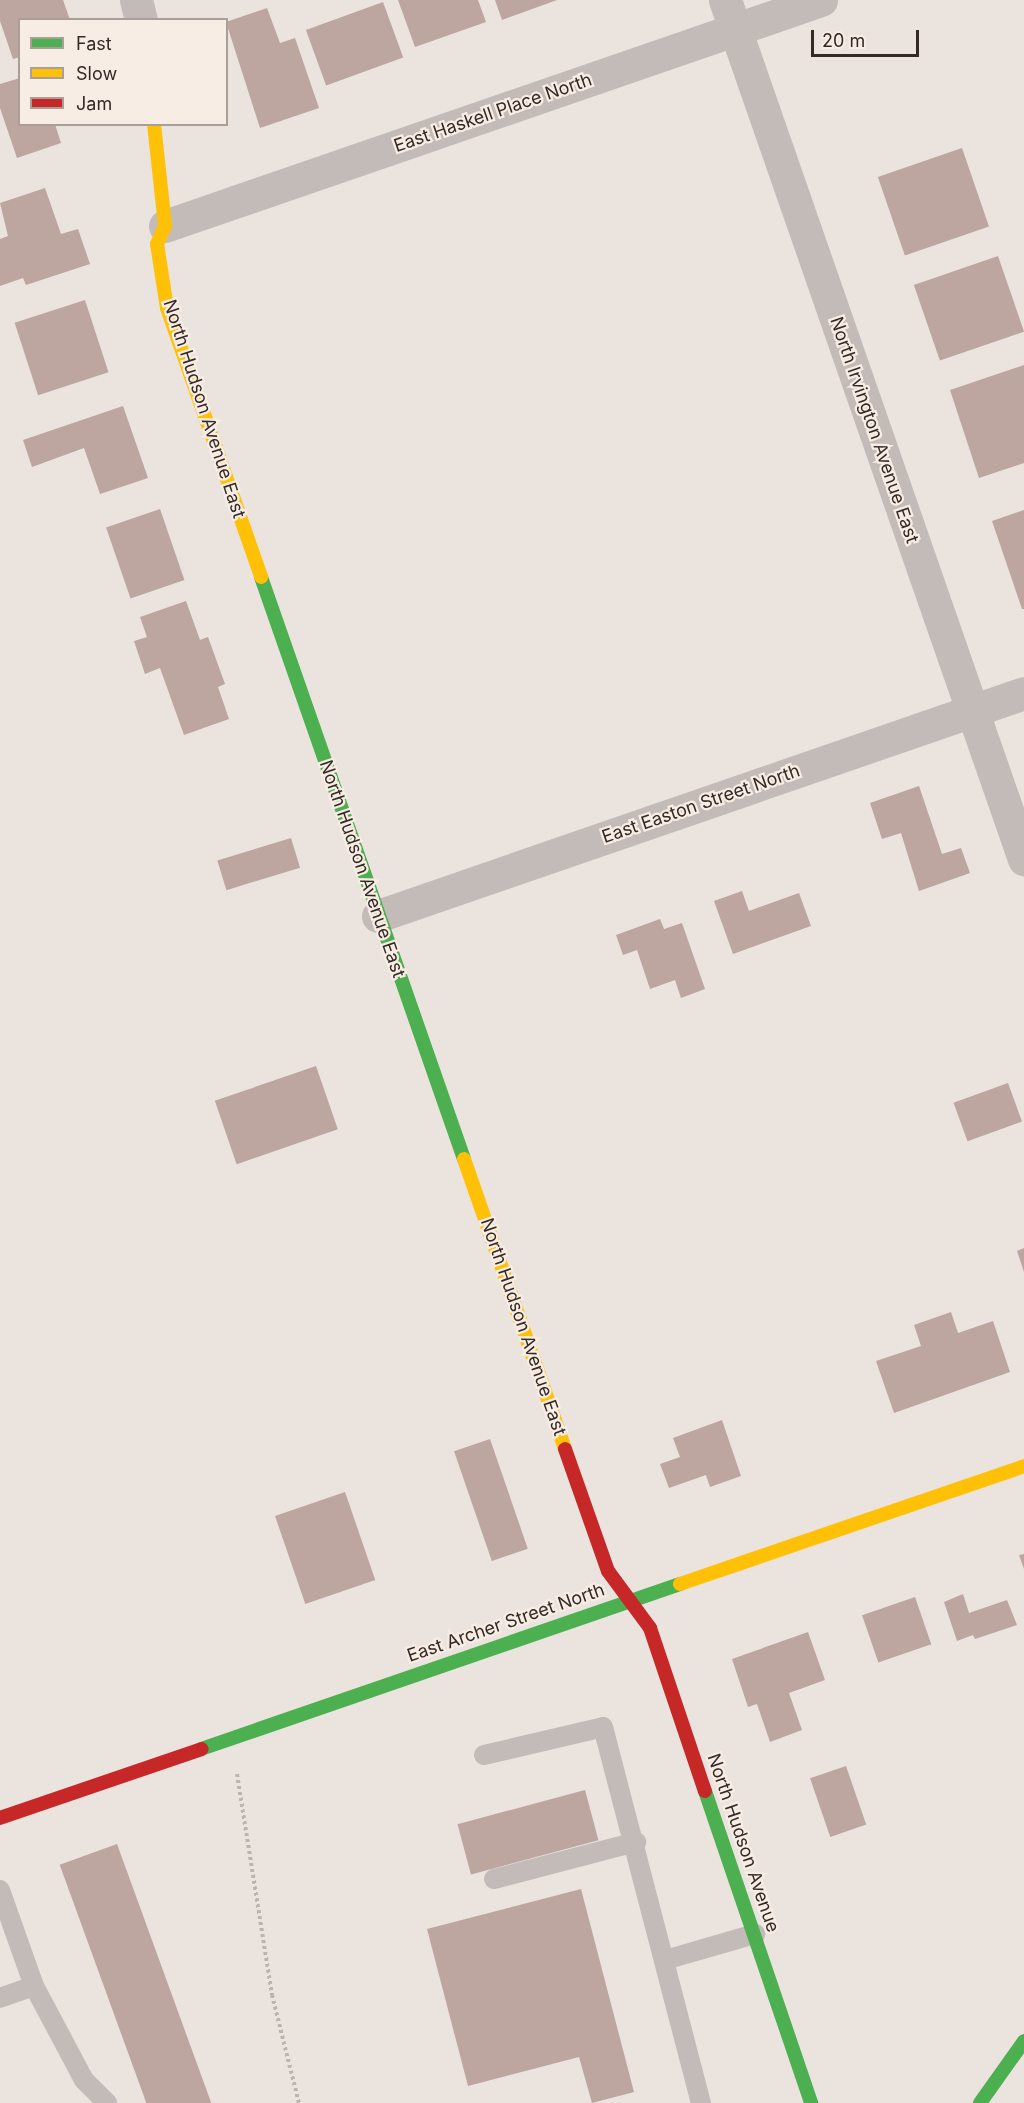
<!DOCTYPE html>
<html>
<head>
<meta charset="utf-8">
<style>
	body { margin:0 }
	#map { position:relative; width:1024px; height:2103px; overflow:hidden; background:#eae3de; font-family:Inter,sans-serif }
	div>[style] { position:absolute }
	.building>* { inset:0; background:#bda5a0; transform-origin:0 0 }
	.path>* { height:4px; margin-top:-2px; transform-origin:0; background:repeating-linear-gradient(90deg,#bcb4af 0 3px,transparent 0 6px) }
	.lane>* { height:20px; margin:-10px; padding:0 10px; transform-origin:10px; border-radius:10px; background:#c3bbb7 }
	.street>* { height:33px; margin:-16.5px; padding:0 16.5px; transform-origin:16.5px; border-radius:16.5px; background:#c3bbb7 }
	.fast>* { height:14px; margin:-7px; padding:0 7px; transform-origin:7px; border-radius:7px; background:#4caf50 }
	.slow>* { height:14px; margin:-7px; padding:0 7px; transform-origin:7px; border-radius:7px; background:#ffc107 }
	.jam>* { height:14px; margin:-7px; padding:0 7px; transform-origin:7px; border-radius:7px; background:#c62828 }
	span { translate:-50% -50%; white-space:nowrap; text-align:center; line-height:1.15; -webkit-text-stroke:4.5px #f8ede4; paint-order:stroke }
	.street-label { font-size:18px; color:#332926 }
	.legend { position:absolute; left:18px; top:18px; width:210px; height:108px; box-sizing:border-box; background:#f8ede4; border:2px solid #a99f98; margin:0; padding:8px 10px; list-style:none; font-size:18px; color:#332926 }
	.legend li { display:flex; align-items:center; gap:12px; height:30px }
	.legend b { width:30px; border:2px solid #a99f98 }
	.scale { position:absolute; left:811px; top:30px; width:108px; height:27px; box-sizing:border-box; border:3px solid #332926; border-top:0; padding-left:8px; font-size:18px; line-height:21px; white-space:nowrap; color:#332926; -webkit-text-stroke:4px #f8ede4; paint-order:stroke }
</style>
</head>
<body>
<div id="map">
	<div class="building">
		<i style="clip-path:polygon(0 0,63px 0,70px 20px,20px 20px,20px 57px,13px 59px,0 21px)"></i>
		<i style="clip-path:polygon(398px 0,478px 0,486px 22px,415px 47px)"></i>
		<i style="clip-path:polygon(495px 0,557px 0,502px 20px)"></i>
		<i style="left:383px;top:2px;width:59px;height:82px;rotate:70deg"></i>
		<i style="clip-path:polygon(267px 8px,280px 43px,295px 38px,319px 108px,260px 128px,226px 22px)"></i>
		<i style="clip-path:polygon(20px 78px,20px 124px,55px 124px,61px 143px,17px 158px,0 108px,0 84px)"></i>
		<i style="left:962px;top:148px;width:83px;height:89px;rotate:71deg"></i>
		<i style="clip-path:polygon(45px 188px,61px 234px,78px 229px,90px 264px,26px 285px,23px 278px,0 286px,0 239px,8px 236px,0 203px)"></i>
		<i style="left:998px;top:256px;width:80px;height:89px;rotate:71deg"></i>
		<i style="left:85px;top:300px;width:76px;height:74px;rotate:72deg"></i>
		<i style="clip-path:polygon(1024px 365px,1024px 463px,979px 478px,950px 390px)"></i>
		<i style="clip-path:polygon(123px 406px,148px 478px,100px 494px,84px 448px,32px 467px,23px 440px)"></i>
		<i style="left:160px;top:509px;width:75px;height:57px;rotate:71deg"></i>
		<i style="clip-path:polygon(1024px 510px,1024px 609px,1022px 609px,992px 521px)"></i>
		<i style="clip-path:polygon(186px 601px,200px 640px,208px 637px,225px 684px,218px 687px,229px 719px,184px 735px,160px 668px,145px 674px,134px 641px,147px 637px,140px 617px)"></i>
		<i style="clip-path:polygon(919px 786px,942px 854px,961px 848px,970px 873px,919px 891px,901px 833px,882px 839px,870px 803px)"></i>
		<i style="left:291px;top:838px;width:31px;height:77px;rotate:73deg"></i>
		<i style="clip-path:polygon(742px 891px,749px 911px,799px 893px,811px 926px,733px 954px,714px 901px)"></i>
		<i style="clip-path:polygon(660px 919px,664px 929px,682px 923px,705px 989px,681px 998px,675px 980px,650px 989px,637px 950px,623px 955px,616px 935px)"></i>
		<i style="left:316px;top:1066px;width:67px;height:107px;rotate:71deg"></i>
		<i style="left:1008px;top:1083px;width:41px;height:58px;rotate:70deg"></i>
		<i style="clip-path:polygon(1024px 1248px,1024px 1272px,1017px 1251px)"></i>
		<i style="clip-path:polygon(951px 1312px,958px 1333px,993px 1321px,1010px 1372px,894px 1413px,876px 1361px,921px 1346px,914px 1325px)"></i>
		<i style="clip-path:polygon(722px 1420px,741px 1476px,710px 1487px,706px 1475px,669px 1488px,660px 1464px,680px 1457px,673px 1438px)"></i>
		<i style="left:490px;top:1439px;width:116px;height:38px;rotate:71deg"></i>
		<i style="left:345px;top:1492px;width:93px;height:74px;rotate:71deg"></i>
		<i style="clip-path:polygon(1024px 1554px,1024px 1569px,1019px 1555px)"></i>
		<i style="clip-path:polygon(963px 1594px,969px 1613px,1007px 1600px,1017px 1625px,975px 1639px,973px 1635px,957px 1641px,944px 1602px)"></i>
		<i style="left:915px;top:1597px;width:50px;height:56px;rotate:71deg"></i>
		<i style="clip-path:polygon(808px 1632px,825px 1680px,789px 1693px,802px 1730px,770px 1742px,757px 1704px,748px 1707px,732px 1659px)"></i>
		<i style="left:846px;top:1766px;width:62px;height:38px;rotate:71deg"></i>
		<i style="left:585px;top:1790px;width:52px;height:132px;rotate:75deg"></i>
		<i style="left:117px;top:1844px;width:276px;height:61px;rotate:70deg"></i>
		<i style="clip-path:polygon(581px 1889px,634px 2092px,592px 2103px,579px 2057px,468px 2086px,427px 1929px)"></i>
	</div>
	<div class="path">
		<i style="left:237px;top:1774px;width:224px;rotate:81deg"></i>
		<i style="left:272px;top:1995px;width:111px;rotate:76deg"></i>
	</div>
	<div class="lane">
		<i style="left:484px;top:1755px;width:122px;rotate:-13.2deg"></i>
		<i style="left:603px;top:1727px;width:389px;rotate:75.4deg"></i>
		<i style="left:494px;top:1879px;width:147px;rotate:-14.6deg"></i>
		<i style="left:0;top:1890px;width:102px;rotate:70.5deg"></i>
		<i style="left:34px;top:1986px;width:36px;rotate:161deg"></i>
		<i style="left:665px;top:1960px;width:94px;rotate:-16.1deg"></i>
		<i style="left:34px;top:1986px;width:106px;rotate:62deg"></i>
		<i style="left:84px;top:2080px;width:33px;rotate:45deg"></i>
	</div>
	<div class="street">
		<i style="left:136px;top:0;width:21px;rotate:76deg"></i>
		<i style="left:725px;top:0;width:910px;rotate:70.81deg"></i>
		<i style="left:165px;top:226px;width:694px;rotate:-19.01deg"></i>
		<i style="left:378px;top:916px;width:683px;rotate:-19.04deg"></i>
	</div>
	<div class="fast">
		<i style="left:261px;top:577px;width:616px;rotate:70.77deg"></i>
		<i style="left:201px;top:1749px;width:507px;rotate:-19.01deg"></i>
		<i style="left:705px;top:1791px;width:330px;rotate:71.2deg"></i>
		<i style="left:980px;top:2103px;width:76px;rotate:-54.6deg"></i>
	</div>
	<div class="slow">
		<i style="left:154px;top:124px;width:103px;rotate:83.8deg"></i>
		<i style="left:165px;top:226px;width:20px;rotate:114deg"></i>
		<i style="left:157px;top:244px;width:65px;rotate:81.1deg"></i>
		<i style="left:167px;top:308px;width:285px;rotate:70.7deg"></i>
		<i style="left:464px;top:1159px;width:307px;rotate:70.8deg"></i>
		<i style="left:680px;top:1584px;width:364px;rotate:-18.9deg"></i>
	</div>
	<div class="jam">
		<i style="left:565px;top:1449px;width:129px;rotate:70.6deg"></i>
		<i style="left:608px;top:1571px;width:71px;rotate:53.6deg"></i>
		<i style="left:650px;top:1628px;width:172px;rotate:71.4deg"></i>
		<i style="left:0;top:1818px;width:213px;rotate:-18.9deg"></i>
	</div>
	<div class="street-label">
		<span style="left:493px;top:113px;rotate:-19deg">East Haskell Place North</span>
		<span style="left:204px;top:409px;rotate:72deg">North Hudson Avenue East</span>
		<span style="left:874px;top:430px;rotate:71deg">North Irvington Avenue East</span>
		<span style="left:701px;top:804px;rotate:-19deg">East Easton Street North</span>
		<span style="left:362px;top:869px;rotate:71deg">North Hudson Avenue East</span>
		<span style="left:523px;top:1327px;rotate:71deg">North Hudson Avenue East</span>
		<span style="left:506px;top:1623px;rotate:-19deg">East Archer Street North</span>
		<span style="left:743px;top:1843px;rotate:71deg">North Hudson Avenue</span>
	</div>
	<ul class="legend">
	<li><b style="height:8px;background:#4caf50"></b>Fast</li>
	<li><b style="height:8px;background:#ffc107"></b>Slow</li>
	<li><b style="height:8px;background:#c62828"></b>Jam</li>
	</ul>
	<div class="scale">20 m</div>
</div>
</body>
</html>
